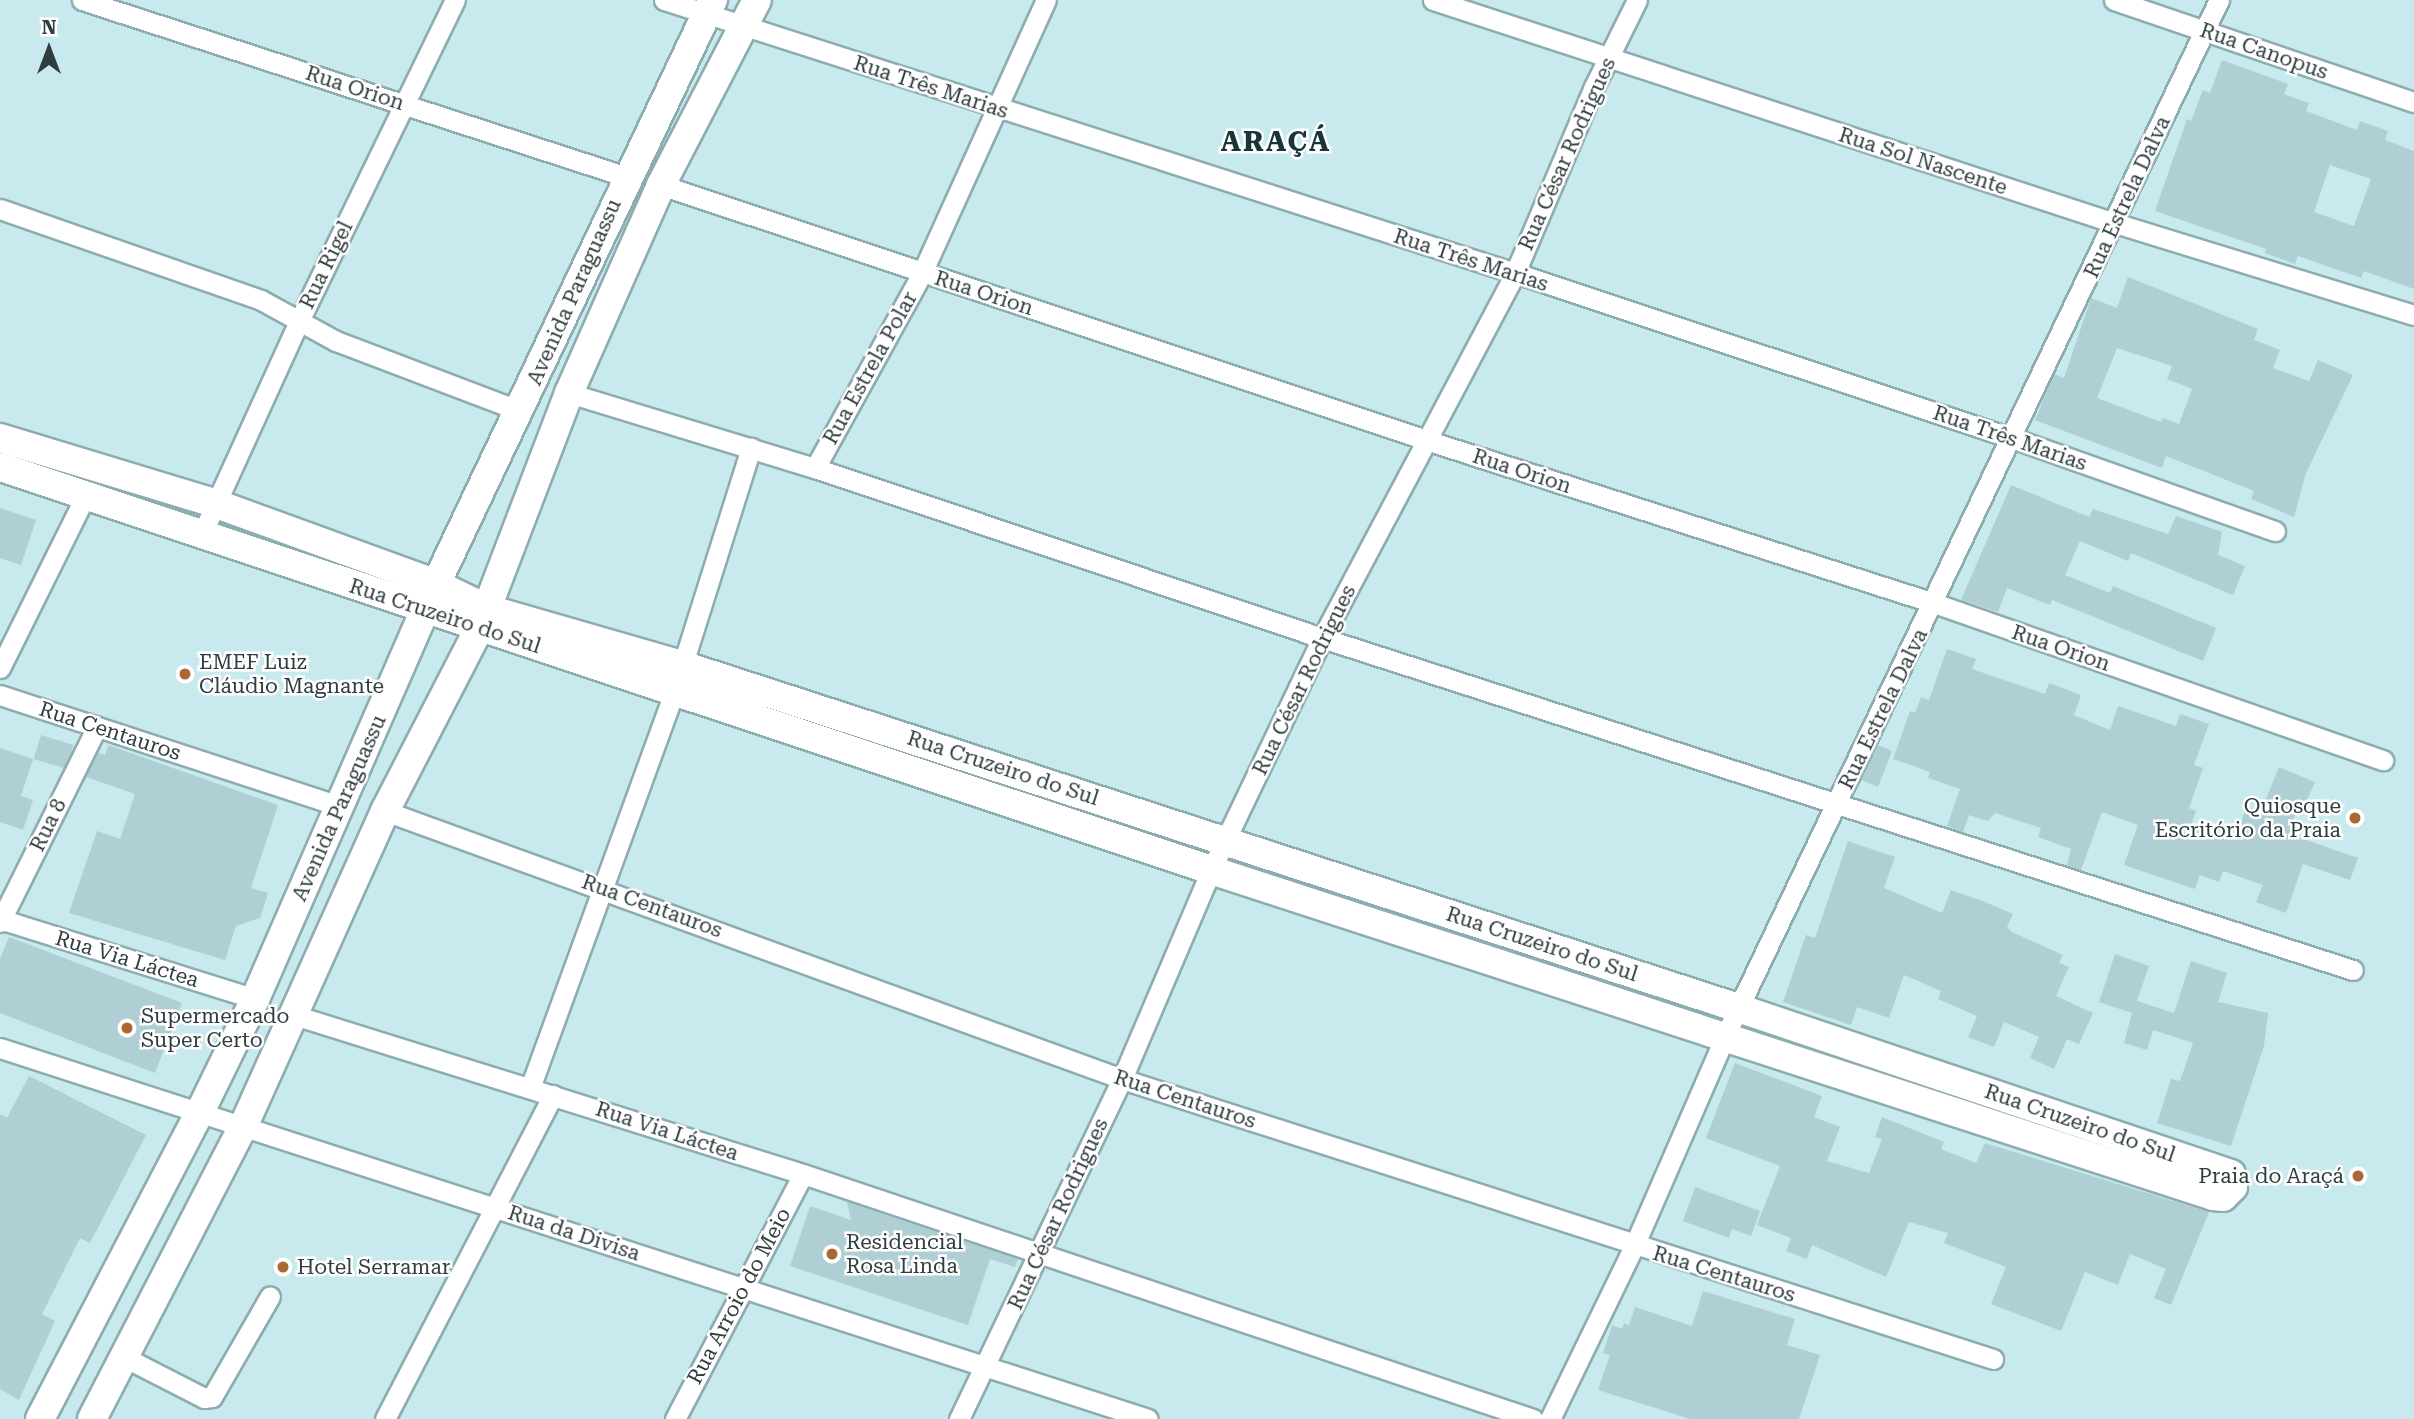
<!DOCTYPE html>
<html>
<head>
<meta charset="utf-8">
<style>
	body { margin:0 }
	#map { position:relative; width:2414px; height:1419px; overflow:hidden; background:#c8e9ee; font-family:"Roboto Serif",serif }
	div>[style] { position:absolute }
	.building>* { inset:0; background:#afcfd4; transform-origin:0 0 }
	.roads { filter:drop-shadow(2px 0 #8dacb1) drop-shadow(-2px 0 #8dacb1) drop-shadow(0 2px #8dacb1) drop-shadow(0 -2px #8dacb1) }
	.street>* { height:19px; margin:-9.5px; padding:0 9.5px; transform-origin:9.5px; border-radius:9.5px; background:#fff }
	.secondary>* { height:28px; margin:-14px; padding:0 14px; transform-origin:14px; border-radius:14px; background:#fff }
	.dots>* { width:19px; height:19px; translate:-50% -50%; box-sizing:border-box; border:4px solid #fff; border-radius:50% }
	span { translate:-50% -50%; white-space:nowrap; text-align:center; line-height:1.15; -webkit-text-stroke:5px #fff; paint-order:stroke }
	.street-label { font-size:21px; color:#303d3f }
	.poi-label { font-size:21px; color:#303d3f }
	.left { translate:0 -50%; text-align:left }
	.right { translate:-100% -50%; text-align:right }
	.district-label { font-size:28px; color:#193539; font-weight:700; letter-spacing:2px }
	.north { position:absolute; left:14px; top:14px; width:70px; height:70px; -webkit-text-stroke:5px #fff; paint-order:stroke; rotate:0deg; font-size:19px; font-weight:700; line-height:28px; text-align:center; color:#303d3f }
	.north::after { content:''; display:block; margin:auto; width:24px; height:32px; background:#303d3f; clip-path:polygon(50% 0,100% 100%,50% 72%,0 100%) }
</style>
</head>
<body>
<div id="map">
	<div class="building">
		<i style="clip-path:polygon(evenodd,2222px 60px,2288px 84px,2284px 94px,2309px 103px,2306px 111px,2357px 130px,2360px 121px,2388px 131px,2385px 140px,2414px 151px,2414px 289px,2364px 271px,2361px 278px,2298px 256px,2295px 264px,2265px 253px,2266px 249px,2155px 211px,2187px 119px,2191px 121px,2203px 90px,2210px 93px,2222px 60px,2330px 165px,2371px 179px,2354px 226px,2314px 212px,2330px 165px)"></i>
		<i style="clip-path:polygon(evenodd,2128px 277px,2258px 329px,2254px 340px,2280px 350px,2273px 368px,2309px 381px,2318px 360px,2353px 375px,2306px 473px,2294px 517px,2251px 499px,2254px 491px,2166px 456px,2162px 468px,2035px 420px,2054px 374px,2064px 378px,2091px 298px,2117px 308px,2128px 277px,2117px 348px,2172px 366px,2167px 379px,2192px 389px,2179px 424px,2163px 418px,2161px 422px,2097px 398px,2117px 348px)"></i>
		<i style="clip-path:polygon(2011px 485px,2089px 517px,2093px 509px,2168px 534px,2176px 516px,2222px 532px,2218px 555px,2245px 566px,2233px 595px,2131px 553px,2128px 561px,2080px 541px,2065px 575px,2110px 593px,2113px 586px,2216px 628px,2203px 661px,2052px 600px,2050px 605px,2007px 588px,1998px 612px,1961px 600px)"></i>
		<i style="clip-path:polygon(0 508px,36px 520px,21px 565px,0 558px)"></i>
		<i style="clip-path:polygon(1947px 649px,1976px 659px,1972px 669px,2045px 694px,2049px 683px,2081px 695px,2074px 715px,2110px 730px,2118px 706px,2176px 726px,2180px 714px,2209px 724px,2194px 765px,2203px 768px,2189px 808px,2196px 811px,2191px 825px,2236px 840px,2246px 807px,2261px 811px,2279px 767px,2315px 782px,2306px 802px,2300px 799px,2289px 834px,2358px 858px,2350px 880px,2303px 864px,2286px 913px,2256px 902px,2263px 885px,2223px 871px,2219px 882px,2200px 875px,2195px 889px,2124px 865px,2138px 825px,2102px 812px,2081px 870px,2067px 865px,2071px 849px,2038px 837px,2041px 828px,1995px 813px,1988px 821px,1969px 815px,1963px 832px,1947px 826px,1960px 789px,1928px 778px,1930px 772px,1893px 759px,1910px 711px,1915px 713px,1921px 697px,1929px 700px)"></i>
		<i style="left:41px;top:735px;width:34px;height:25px;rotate:17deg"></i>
		<i style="clip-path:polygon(108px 745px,278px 805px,251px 888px,268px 893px,260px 918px,236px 926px,225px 960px,69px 913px,97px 831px,120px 839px,135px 794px,86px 777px,98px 753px,105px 755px)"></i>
		<i style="clip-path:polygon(1878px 745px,1892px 751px,1878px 787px,1861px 780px)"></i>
		<i style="clip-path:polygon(0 748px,33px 759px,21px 796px,33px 800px,23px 830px,0 822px)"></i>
		<i style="clip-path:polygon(1848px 841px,1895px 857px,1884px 888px,1942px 913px,1951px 890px,1985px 902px,2013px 914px,2007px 927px,2012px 932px,2063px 955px,2059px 963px,2069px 967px,2056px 996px,2093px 1013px,2079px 1044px,2067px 1039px,2054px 1069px,2030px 1058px,2039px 1037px,2004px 1022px,1994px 1047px,1968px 1037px,1977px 1016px,1938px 999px,1941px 991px,1904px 975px,1889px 1018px,1857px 1007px,1851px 1025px,1783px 1002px,1806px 935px,1815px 938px)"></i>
		<i style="clip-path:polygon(9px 937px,182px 1003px,155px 1073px,0 1013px,0 959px)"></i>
		<i style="clip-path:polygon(2115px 954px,2149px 966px,2137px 1001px,2174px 1013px,2191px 961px,2227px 973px,2218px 1002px,2268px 1013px,2264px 1046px,2231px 1146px,2157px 1123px,2171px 1079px,2180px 1081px,2193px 1043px,2153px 1030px,2147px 1050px,2124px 1043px,2132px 1013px,2099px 1002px)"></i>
		<i style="clip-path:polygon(1735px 1063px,1822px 1096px,1814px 1117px,1840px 1127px,1827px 1161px,1869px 1173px,1882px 1139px,1875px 1137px,1882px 1117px,1944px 1142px,1941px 1149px,1976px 1163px,1985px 1143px,2209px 1212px,2171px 1305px,2154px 1298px,2166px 1269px,2130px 1254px,2118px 1285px,2085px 1272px,2061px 1331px,1991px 1304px,2006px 1267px,1944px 1243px,1948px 1233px,1909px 1222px,1886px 1277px,1812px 1245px,1807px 1259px,1786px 1251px,1791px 1238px,1757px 1225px,1780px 1166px,1706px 1138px)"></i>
		<i style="clip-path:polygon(29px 1076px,146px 1135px,90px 1243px,80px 1238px,42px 1314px,55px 1321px,19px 1400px,0 1389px,0 1114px,7px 1118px)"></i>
		<i style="clip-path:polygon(1695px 1187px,1760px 1211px,1751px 1236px,1732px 1229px,1729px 1238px,1683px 1221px)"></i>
		<i style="clip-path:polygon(847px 1202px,1018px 1259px,1015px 1267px,990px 1259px,968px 1325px,790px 1266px,810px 1206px,851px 1220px)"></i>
		<i style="clip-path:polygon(1703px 1291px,1795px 1319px,1787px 1345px,1820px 1355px,1799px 1419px,1690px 1419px,1598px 1390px,1610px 1355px,1603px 1353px,1612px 1325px,1622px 1329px,1624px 1323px,1629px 1325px,1635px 1307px,1692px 1326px)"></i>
	</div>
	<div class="roads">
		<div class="street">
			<i style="left:82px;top:0;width:573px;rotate:17.99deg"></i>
			<i style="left:664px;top:0;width:894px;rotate:17.79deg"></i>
			<i style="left:1515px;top:273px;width:524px;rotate:18.37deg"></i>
			<i style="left:2012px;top:438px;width:279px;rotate:19.5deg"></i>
			<i style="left:1433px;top:0;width:718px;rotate:18.11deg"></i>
			<i style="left:2115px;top:223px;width:313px;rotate:17.1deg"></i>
			<i style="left:2114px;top:0;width:317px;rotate:18.8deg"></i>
			<i style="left:661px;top:185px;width:810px;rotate:18.43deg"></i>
			<i style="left:1429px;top:441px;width:530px;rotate:17.79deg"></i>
			<i style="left:1934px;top:603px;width:476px;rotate:19.3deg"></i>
			<i style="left:0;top:209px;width:276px;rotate:19.2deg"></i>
			<i style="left:261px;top:300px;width:85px;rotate:28.7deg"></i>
			<i style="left:336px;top:341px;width:197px;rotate:20.8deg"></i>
			<i style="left:569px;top:393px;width:257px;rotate:17deg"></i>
			<i style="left:815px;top:468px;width:535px;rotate:18.54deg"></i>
			<i style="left:1322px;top:638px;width:1083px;rotate:17.85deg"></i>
			<i style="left:815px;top:468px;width:222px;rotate:-61.2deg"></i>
			<i style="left:922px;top:273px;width:300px;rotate:-65.6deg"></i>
			<i style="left:202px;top:534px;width:234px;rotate:-65.5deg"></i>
			<i style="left:299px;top:321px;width:357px;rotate:-64.1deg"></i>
			<i style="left:0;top:668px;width:193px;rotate:-63.6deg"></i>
			<i style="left:0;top:695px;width:358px;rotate:18.1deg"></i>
			<i style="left:385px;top:811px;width:784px;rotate:19.98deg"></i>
			<i style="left:1122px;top:1079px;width:915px;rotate:17.82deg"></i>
			<i style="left:0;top:919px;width:267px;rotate:17.4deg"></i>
			<i style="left:0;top:922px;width:218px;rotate:-63.6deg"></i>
			<i style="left:294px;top:1015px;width:533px;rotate:17.35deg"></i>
			<i style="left:803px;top:1174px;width:770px;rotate:18.55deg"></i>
			<i style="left:0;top:1048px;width:1206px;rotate:17.91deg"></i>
			<i style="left:530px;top:1088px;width:425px;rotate:-70deg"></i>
			<i style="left:675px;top:689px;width:253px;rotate:-72.5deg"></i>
			<i style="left:124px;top:1357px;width:90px;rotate:27.1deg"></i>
			<i style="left:204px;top:1398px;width:8px;rotate:-7deg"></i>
			<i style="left:212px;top:1397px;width:116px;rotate:-60.1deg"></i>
			<i style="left:385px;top:1419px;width:365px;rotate:-62.6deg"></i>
			<i style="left:675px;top:1419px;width:276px;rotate:-62.4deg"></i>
			<i style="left:959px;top:1419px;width:377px;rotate:-64.4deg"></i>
			<i style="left:1122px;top:1079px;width:227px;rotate:-66.9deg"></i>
			<i style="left:1211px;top:870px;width:257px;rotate:-64.4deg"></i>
			<i style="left:1322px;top:638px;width:413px;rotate:-62.1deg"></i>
			<i style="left:1515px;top:273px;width:202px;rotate:-67deg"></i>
			<i style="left:1594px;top:87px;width:97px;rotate:-63.7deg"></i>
			<i style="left:1550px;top:1419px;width:192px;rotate:-64.1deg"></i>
			<i style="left:1634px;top:1246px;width:231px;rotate:-66.5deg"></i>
			<i style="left:1726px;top:1034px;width:1146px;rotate:-64.51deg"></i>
		</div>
		<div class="secondary">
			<i style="left:0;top:438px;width:224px;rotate:16.9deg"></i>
			<i style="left:214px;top:503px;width:236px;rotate:20deg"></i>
			<i style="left:436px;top:584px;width:58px;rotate:25.7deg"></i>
			<i style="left:488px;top:609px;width:202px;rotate:16.1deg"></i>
			<i style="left:682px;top:665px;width:1110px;rotate:17.99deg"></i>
			<i style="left:1738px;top:1008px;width:520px;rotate:18.61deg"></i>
			<i style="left:2231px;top:1174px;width:13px;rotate:81deg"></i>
			<i style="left:2233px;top:1187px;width:14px;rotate:135deg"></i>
			<i style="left:2223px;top:1197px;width:10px;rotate:-174deg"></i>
			<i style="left:2213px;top:1196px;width:1054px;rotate:-161.98deg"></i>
			<i style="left:1211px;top:870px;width:1276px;rotate:-161.59deg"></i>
			<i style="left:40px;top:1419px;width:346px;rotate:-62.5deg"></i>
			<i style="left:200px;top:1112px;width:126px;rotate:-64deg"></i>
			<i style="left:255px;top:999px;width:453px;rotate:-66.4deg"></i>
			<i style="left:436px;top:584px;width:646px;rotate:-64.62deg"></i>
			<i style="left:92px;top:1419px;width:329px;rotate:-62.7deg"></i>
			<i style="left:243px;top:1127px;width:346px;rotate:-65.8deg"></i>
			<i style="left:385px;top:811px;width:205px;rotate:-62.7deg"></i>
			<i style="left:479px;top:629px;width:253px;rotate:-69.1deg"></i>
			<i style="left:569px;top:393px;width:227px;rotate:-66.1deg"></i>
			<i style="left:661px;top:185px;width:208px;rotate:-62.6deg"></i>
		</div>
	</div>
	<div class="dots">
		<i style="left:185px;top:674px;background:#aa6933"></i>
		<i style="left:2355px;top:818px;background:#aa6933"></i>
		<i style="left:127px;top:1028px;background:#aa6933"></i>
		<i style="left:2358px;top:1176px;background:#aa6933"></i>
		<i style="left:832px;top:1254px;background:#aa6933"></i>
		<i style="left:283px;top:1267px;background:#aa6933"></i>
	</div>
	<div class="street-label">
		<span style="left:2264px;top:51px;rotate:19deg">Rua Canopus</span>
		<span style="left:931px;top:87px;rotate:18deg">Rua Três Marias</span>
		<span style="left:355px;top:88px;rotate:18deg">Rua Orion</span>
		<span style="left:1567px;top:154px;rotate:-66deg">Rua César Rodrigues</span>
		<span style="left:1923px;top:161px;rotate:18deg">Rua Sol Nascente</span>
		<span style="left:2127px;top:197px;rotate:-65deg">Rua Estrela Dalva</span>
		<span style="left:1471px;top:260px;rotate:18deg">Rua Três Marias</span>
		<span style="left:326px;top:265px;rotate:-64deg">Rua Rigel</span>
		<span style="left:574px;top:292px;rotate:-66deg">Avenida Paraguassu</span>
		<span style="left:984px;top:293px;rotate:18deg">Rua Orion</span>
		<span style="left:870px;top:368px;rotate:-61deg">Rua Estrela Polar</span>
		<span style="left:2010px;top:438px;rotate:19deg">Rua Três Marias</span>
		<span style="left:1522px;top:471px;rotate:18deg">Rua Orion</span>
		<span style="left:445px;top:616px;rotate:18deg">Rua Cruzeiro do Sul</span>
		<span style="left:2061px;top:648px;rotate:19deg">Rua Orion</span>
		<span style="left:1304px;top:680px;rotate:-64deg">Rua César Rodrigues</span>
		<span style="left:1883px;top:709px;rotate:-64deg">Rua Estrela Dalva</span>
		<span style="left:110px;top:731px;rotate:18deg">Rua Centauros</span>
		<span style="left:1003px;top:768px;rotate:18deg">Rua Cruzeiro do Sul</span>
		<span style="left:339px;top:808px;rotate:-66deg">Avenida Paraguassu</span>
		<span style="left:48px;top:825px;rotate:-64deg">Rua 8</span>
		<span style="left:652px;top:906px;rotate:20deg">Rua Centauros</span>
		<span style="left:1542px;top:944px;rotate:18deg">Rua Cruzeiro do Sul</span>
		<span style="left:127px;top:959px;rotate:17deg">Rua Via Láctea</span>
		<span style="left:1185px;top:1099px;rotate:18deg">Rua Centauros</span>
		<span style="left:2080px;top:1123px;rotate:19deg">Rua Cruzeiro do Sul</span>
		<span style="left:667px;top:1131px;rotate:18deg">Rua Via Láctea</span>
		<span style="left:1058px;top:1214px;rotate:-65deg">Rua César Rodrigues</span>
		<span style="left:574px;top:1233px;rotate:18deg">Rua da Divisa</span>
		<span style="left:1724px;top:1274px;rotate:17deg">Rua Centauros</span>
		<span style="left:739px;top:1296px;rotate:-62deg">Rua Arroio do Meio</span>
	</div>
	<div class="poi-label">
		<span class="left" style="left:199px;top:674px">EMEF Luiz<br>Cláudio Magnante</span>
		<span class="right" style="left:2341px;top:818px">Quiosque<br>Escritório da Praia</span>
		<span class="left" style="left:141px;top:1028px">Supermercado<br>Super Certo</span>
		<span class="right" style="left:2344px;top:1176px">Praia do Araçá</span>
		<span class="left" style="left:846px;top:1254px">Residencial<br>Rosa Linda</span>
		<span class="left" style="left:297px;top:1267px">Hotel Serramar</span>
	</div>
	<div class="district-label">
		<span style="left:1276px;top:142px">ARAÇÁ</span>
	</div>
	<div class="north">N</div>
</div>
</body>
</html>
